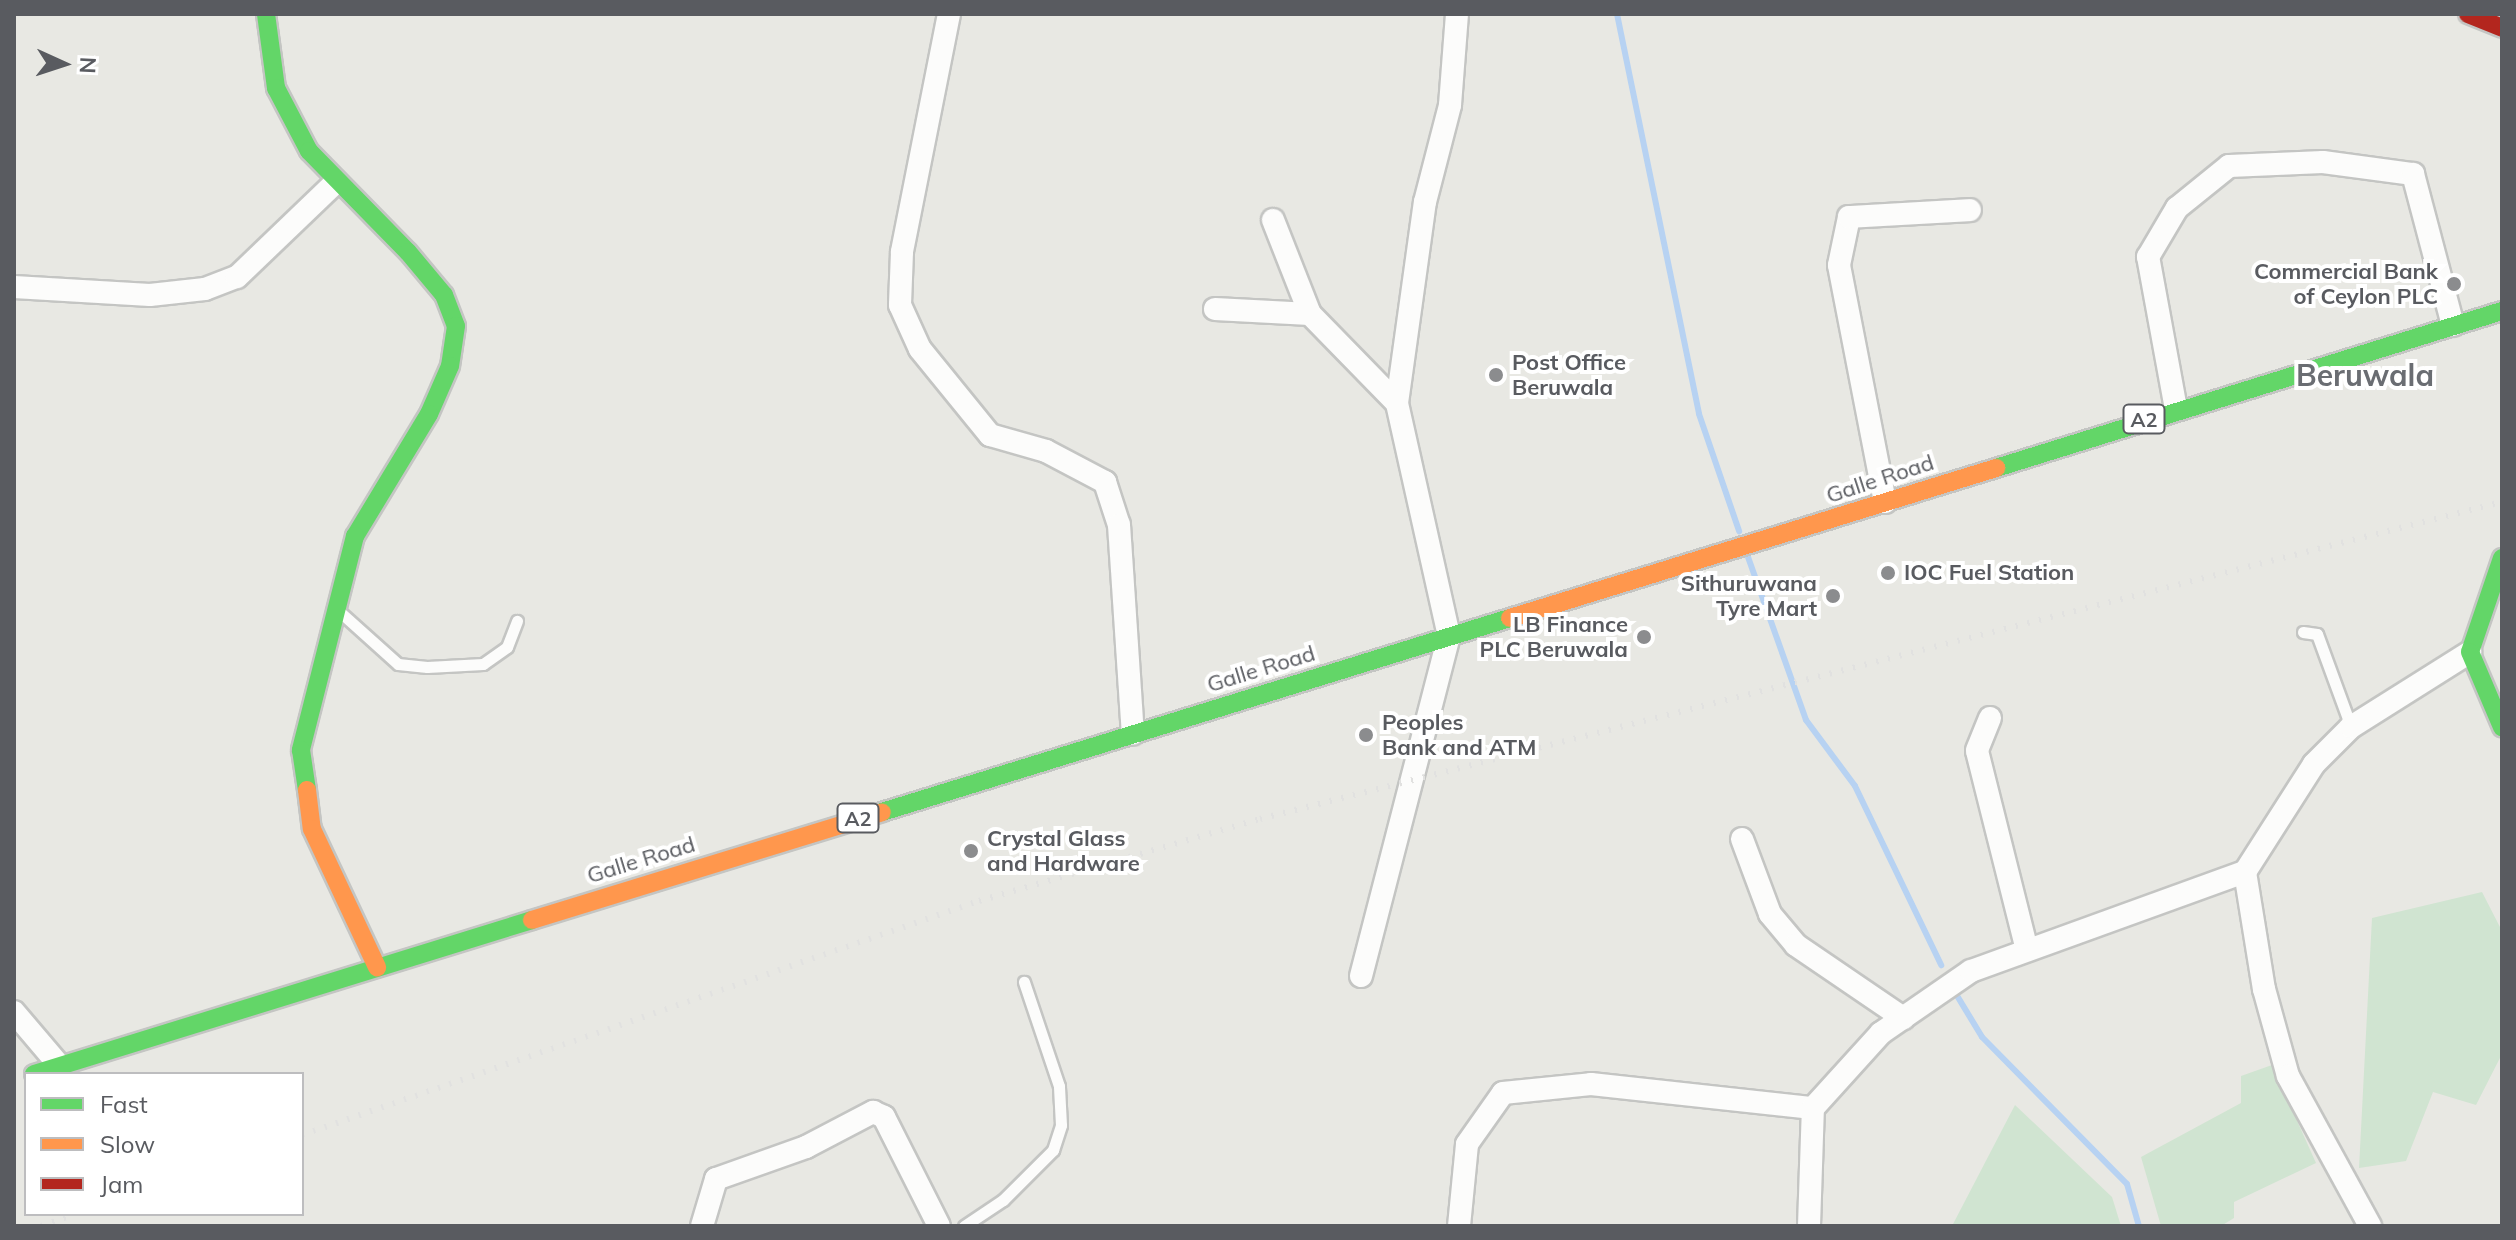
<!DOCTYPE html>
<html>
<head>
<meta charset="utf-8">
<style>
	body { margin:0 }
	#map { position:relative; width:2516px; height:1240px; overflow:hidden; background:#e8e8e3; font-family:Mulish,sans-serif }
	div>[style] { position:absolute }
	.green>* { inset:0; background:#d0e4d1 }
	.stream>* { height:6px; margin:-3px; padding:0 3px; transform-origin:3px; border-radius:3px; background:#b7d2f2 }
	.roads { filter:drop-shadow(2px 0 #c4c5c3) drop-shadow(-2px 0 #c4c5c3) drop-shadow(0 2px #c4c5c3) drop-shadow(0 -2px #c4c5c3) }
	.lane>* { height:11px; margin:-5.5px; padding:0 5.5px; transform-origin:5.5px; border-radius:5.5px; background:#fcfcfb }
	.street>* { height:22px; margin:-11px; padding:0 11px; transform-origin:11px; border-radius:11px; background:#fcfcfb }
	.fast>* { height:18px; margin:-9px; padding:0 9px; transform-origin:9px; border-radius:9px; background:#63d668 }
	.slow>* { height:18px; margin:-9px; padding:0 9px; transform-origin:9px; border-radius:9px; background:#ff974d }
	.jam>* { height:18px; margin:-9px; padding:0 9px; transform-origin:9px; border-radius:9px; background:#b3261e }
	.rail>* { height:6px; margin-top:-3px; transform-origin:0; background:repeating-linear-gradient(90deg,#e1e1e0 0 2px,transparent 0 12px) }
	.dots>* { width:22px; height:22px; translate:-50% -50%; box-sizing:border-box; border:4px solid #fff; border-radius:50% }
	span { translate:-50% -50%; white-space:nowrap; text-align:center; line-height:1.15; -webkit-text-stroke:8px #fff; paint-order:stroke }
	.shield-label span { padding:2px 6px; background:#fff; border:2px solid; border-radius:6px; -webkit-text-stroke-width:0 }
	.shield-label { font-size:20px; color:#595b60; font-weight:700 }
	.poi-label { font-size:22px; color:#595b60; font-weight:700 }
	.right { translate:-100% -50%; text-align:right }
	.left { translate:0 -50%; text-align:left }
	.street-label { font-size:22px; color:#595b60 }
	.district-label { font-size:30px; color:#6a6d72; font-weight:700 }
	.frame { position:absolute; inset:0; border:16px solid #595b60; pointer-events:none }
	.legend { position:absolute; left:24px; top:1072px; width:280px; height:144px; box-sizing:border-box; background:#fff; border:2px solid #bdbdbf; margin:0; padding:10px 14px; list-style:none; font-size:24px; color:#595b60 }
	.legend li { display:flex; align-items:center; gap:16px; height:40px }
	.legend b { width:40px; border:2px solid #bdbdbf }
	.north { position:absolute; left:24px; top:24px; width:80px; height:80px; -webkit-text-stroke:6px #fff; paint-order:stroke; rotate:93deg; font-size:22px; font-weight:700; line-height:32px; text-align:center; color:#595b60 }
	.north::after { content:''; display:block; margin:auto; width:28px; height:36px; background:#595b60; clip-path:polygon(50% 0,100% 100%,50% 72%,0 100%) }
</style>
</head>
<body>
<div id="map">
	<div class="green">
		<i style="clip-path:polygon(2482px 892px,2502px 931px,2502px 1054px,2476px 1105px,2433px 1092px,2406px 1161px,2359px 1168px,2372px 918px)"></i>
		<i style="clip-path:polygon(2272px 1065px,2316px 1163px,2234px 1202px,2234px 1218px,2221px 1226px,2161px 1226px,2141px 1157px,2241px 1103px,2241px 1076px)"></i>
		<i style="clip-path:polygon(2015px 1105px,2112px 1197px,2121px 1226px,1952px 1226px)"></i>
	</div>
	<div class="stream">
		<i style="left:1617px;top:14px;width:408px;rotate:78.4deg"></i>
		<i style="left:1699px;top:414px;width:124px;rotate:71.1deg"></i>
		<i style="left:1748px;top:557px;width:173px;rotate:70.4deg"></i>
		<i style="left:1806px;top:720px;width:82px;rotate:53.4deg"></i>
		<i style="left:1855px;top:786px;width:199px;rotate:64.3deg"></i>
		<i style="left:1956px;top:994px;width:50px;rotate:58.8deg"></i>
		<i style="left:1982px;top:1037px;width:206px;rotate:45.4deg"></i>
		<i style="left:2127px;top:1184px;width:44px;rotate:74.1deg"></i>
	</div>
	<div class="roads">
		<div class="lane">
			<i style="left:340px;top:612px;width:78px;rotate:41.9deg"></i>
			<i style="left:398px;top:664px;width:29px;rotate:6deg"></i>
			<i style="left:427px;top:667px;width:56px;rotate:-3.1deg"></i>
			<i style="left:483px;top:664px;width:29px;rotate:-35deg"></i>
			<i style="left:507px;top:647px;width:28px;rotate:-69deg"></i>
			<i style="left:2303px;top:632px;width:14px;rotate:8deg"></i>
			<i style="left:2317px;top:634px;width:99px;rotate:69.9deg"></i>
			<i style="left:964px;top:1226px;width:47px;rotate:-33.7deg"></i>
			<i style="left:1003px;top:1200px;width:71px;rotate:-45deg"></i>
			<i style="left:1053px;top:1150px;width:26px;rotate:-72deg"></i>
			<i style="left:1061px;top:1125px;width:39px;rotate:-93deg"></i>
			<i style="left:1059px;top:1086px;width:110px;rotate:-108.6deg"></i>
		</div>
		<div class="street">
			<i style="left:949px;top:14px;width:243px;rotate:101.2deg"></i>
			<i style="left:902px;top:252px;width:53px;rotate:92.2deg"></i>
			<i style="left:900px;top:305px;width:48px;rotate:65.6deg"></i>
			<i style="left:920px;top:349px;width:111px;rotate:50.9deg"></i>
			<i style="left:990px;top:435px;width:58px;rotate:15.9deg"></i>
			<i style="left:1046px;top:451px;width:67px;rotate:27.7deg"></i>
			<i style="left:1105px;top:482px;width:45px;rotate:72deg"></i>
			<i style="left:1119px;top:525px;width:209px;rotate:86.2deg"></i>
			<i style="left:1273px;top:220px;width:101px;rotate:68.5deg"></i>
			<i style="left:1310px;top:314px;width:124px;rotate:45.7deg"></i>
			<i style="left:14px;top:287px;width:136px;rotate:3.4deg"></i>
			<i style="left:150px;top:295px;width:55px;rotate:-6.2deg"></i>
			<i style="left:205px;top:289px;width:34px;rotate:-21deg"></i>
			<i style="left:237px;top:277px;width:137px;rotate:-43.8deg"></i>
			<i style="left:1215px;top:309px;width:95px;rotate:3deg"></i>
			<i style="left:2176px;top:409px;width:155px;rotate:-100.4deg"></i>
			<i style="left:2148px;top:257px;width:57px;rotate:-59.4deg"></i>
			<i style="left:2177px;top:208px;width:67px;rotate:-38.9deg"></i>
			<i style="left:2229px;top:166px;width:94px;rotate:-2.4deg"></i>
			<i style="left:2323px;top:162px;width:91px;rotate:7.6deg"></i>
			<i style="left:2413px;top:174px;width:156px;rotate:75.2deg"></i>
			<i style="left:1885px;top:502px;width:241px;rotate:-101deg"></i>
			<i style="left:1839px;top:265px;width:49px;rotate:-78.2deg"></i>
			<i style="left:1849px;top:217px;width:121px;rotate:-3.3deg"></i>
			<i style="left:1990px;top:718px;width:35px;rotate:112deg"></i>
			<i style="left:1977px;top:751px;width:205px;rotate:75.9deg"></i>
			<i style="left:1742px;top:839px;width:80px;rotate:69.5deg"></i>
			<i style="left:1770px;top:914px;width:40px;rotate:50deg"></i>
			<i style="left:1796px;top:945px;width:130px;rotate:34.3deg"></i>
			<i style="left:2245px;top:872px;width:119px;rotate:80.8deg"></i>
			<i style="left:2264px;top:989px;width:90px;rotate:74.6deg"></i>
			<i style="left:2288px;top:1076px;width:171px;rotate:61.3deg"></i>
			<i style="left:1361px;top:976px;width:351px;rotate:-75.5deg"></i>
			<i style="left:1449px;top:636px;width:239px;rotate:-102.6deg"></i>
			<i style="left:1397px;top:403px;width:203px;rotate:-82.1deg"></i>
			<i style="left:1425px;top:202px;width:100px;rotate:-75.5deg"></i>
			<i style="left:1450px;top:105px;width:91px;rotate:-85.6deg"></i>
			<i style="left:14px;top:1012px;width:70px;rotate:49.7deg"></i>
			<i style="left:702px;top:1226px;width:49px;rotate:-73.4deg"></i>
			<i style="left:716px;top:1179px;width:96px;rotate:-19.6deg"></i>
			<i style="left:806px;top:1147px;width:76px;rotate:-27.6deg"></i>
			<i style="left:873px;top:1112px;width:12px;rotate:24deg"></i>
			<i style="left:884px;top:1117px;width:122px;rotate:63.2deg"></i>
			<i style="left:1459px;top:1226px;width:82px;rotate:-84.4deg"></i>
			<i style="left:1467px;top:1144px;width:62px;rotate:-54.8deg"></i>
			<i style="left:1503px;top:1093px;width:88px;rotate:-5.8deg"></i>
			<i style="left:1591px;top:1084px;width:223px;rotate:6.2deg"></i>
			<i style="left:1809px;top:1226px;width:118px;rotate:-88.1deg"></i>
			<i style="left:1813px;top:1108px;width:101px;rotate:-47.8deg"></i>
			<i style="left:1881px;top:1033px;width:109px;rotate:-34.6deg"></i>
			<i style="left:1971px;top:971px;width:291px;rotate:-19.9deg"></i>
			<i style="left:2245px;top:872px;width:128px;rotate:-57.4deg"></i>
			<i style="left:2314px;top:764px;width:52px;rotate:-45deg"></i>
			<i style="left:2351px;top:727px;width:141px;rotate:-32.2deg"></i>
		</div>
		<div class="fast">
			<i style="left:266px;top:14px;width:75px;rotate:82.3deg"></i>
			<i style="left:276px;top:88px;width:71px;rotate:62.4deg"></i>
			<i style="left:309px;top:151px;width:141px;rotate:45.6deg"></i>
			<i style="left:408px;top:252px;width:56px;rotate:50.1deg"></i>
			<i style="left:444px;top:295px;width:33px;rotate:69deg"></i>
			<i style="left:456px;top:326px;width:40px;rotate:98.5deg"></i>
			<i style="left:450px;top:366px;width:52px;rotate:113.6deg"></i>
			<i style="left:429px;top:414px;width:143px;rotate:121.2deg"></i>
			<i style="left:355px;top:536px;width:221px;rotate:104.2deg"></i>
			<i style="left:301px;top:750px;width:40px;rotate:81.5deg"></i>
			<i style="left:1996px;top:468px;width:530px;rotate:-17.24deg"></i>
			<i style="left:2502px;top:558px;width:99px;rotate:108.8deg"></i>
			<i style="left:2470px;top:652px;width:82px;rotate:66.9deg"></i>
			<i style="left:882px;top:812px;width:657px;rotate:-17.17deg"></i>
			<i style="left:34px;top:1074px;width:521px;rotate:-17.18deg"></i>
		</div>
		<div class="slow">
			<i style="left:1510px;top:618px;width:509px;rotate:-17.15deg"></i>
			<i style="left:307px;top:790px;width:39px;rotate:83deg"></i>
			<i style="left:312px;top:829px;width:153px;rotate:64.8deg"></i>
			<i style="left:532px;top:920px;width:366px;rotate:-17.1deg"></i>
		</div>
		<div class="jam">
			<i style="left:2468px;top:14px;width:37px;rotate:22deg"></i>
		</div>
	</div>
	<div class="rail">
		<i style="left:302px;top:1135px;width:716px;rotate:-19.07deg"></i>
		<i style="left:979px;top:901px;width:293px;rotate:-16.3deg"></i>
		<i style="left:1260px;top:819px;width:1282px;rotate:-14.32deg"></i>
		<i style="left:41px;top:1226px;width:36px;rotate:-19deg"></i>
	</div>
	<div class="dots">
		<i style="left:2454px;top:284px;background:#8b8c8e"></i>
		<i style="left:1496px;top:375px;background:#8b8c8e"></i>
		<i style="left:1888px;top:573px;background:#8b8c8e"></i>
		<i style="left:1833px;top:596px;background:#8b8c8e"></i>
		<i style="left:1644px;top:637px;background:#8b8c8e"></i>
		<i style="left:1366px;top:735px;background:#8b8c8e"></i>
		<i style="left:971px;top:851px;background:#8b8c8e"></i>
	</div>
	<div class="shield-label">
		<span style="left:2144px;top:419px">A2</span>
		<span style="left:858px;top:818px">A2</span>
	</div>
	<div class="poi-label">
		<span class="right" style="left:2438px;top:284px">Commercial Bank<br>of Ceylon PLC</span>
		<span class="left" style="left:1512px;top:375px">Post Office<br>Beruwala</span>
		<span class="left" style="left:1904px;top:573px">IOC Fuel Station</span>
		<span class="right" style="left:1817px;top:596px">Sithuruwana<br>Tyre Mart</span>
		<span class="right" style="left:1628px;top:637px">LB Finance<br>PLC Beruwala</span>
		<span class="left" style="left:1382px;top:735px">Peoples<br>Bank and ATM</span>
		<span class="left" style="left:987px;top:851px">Crystal Glass<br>and Hardware</span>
	</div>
	<div class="street-label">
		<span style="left:1880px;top:479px;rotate:-18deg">Galle Road</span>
		<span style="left:1261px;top:669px;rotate:-17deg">Galle Road</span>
		<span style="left:641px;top:860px;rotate:-17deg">Galle Road</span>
	</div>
	<div class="district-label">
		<span style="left:2365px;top:375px">Beruwala</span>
	</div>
	<div class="frame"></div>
	<ul class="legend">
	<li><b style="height:10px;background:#63d668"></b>Fast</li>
	<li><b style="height:10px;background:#ff974d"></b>Slow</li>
	<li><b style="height:10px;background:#b3261e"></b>Jam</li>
	</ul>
	<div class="north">N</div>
</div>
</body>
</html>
